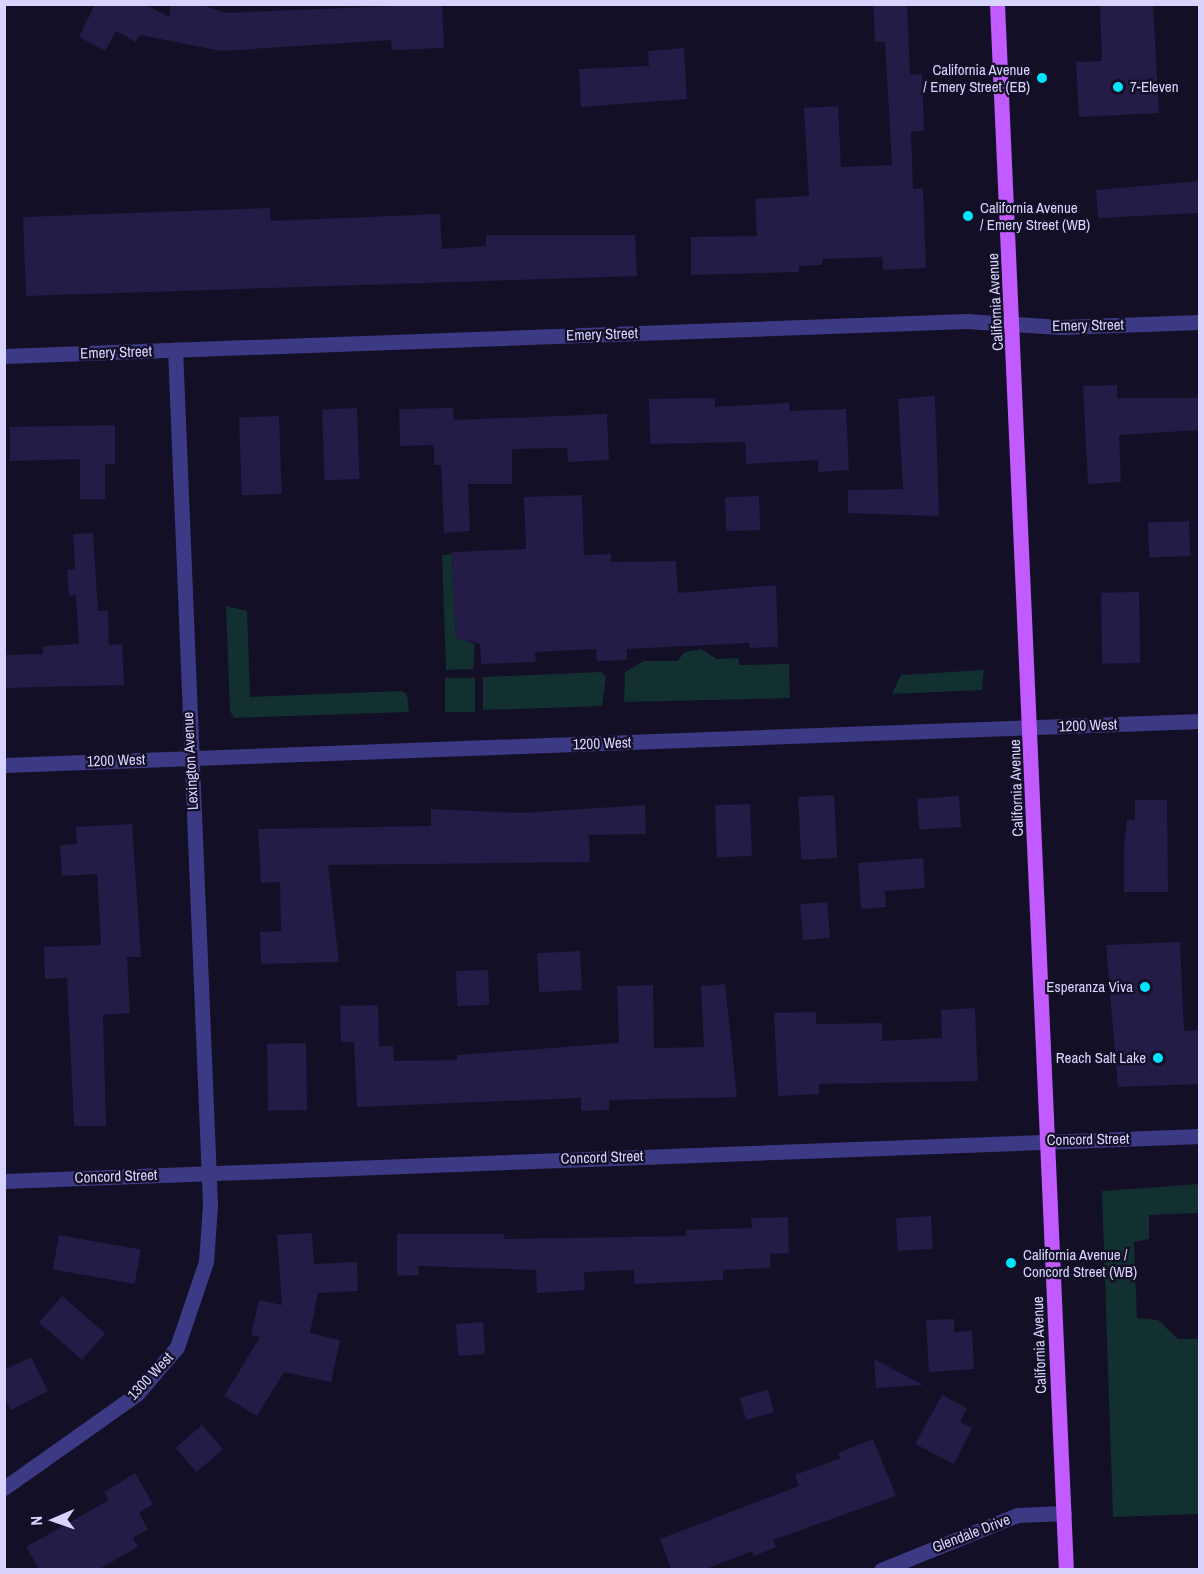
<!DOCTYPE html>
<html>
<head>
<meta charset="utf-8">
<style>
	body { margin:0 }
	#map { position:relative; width:1204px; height:1574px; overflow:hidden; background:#130f26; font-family:"Archivo Narrow",sans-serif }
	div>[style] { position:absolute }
	.green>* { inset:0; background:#12302f; transform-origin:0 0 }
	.building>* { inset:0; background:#241b47; transform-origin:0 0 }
	.minor>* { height:15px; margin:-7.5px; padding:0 7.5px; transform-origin:7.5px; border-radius:7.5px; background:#3d3a85 }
	.major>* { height:15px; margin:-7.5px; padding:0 7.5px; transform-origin:7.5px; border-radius:7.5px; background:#c25bff }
	.dots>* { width:16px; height:16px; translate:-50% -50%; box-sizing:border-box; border:3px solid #130f26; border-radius:50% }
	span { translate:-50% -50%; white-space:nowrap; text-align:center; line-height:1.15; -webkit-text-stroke:4.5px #130f26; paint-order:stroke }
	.poi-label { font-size:15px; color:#d9d4ff }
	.right { translate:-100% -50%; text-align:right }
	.left { translate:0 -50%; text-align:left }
	.street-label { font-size:15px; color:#d9d4ff }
	.frame { position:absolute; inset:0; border:6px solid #d9d4ff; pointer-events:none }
	.north { position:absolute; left:24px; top:1490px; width:60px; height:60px; -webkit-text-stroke:4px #130f26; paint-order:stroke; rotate:268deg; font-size:16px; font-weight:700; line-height:24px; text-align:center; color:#d9d4ff }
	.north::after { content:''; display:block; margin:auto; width:21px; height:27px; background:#d9d4ff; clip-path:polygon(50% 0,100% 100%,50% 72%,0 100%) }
</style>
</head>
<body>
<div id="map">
	<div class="green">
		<i style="clip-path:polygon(452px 554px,456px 637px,475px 644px,473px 669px,446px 670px,442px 555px)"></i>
		<i style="clip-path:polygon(226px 606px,247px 611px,250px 697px,401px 691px,407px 694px,409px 712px,234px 718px,230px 711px)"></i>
		<i style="clip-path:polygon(701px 649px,717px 659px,738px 658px,739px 665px,789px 664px,790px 698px,624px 702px,625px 672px,644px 661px,677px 661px,685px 652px)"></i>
		<i style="clip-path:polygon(984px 670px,982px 690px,892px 694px,901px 675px)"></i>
		<i style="clip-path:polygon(601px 672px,606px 677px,602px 706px,483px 710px,483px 677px)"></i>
		<i style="left:445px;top:678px;width:30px;height:34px"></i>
		<i style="clip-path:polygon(1199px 1184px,1199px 1213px,1149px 1215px,1149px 1239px,1134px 1242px,1137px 1318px,1158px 1320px,1178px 1339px,1199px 1339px,1199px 1514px,1113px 1517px,1102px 1191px)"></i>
	</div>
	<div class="building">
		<i style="clip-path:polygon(95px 4px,145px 4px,169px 17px,171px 4px,200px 4px,225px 13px,442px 4px,444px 48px,392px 50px,391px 40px,221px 51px,140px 35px,136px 42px,116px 31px,105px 51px,79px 37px)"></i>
		<i style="clip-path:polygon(873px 4px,907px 4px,910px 75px,922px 74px,924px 131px,911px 131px,913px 189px,923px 188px,926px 268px,883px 270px,882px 257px,822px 259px,822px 265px,799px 266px,799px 272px,691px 275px,691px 237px,757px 236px,755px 199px,809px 196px,804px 108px,838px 106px,841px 167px,892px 165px,885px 42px,875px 42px)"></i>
		<i style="clip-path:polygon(1100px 4px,1153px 4px,1159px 113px,1079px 117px,1076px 62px,1102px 61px)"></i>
		<i style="clip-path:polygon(684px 48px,687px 99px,581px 107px,579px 69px,649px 66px,648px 51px)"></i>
		<i style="clip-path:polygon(1200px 181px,1200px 213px,1098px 218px,1096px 190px)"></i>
		<i style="clip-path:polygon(270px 208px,271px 221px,440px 214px,442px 249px,486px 246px,486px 235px,635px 235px,637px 276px,26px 296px,23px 217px)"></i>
		<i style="clip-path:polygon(1117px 385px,1117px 398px,1200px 398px,1200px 430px,1119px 435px,1121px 482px,1088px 484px,1083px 386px)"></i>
		<i style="clip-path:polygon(935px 396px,939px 516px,848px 513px,848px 490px,903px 489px,898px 399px)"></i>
		<i style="clip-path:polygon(715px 398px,715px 407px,789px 403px,790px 411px,846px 409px,849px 470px,818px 472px,818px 460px,746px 464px,745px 442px,650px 444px,649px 399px)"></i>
		<i style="left:357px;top:408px;width:71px;height:35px;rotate:88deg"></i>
		<i style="clip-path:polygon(453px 408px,454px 420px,607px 414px,609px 460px,568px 462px,567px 448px,512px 449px,512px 484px,468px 484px,470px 531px,444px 533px,441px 465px,434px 465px,434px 445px,400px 446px,399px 409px)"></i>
		<i style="left:279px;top:416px;width:78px;height:40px;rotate:88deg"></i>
		<i style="clip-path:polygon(115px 425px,115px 464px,105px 464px,105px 499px,80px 499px,80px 459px,10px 461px,10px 427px)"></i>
		<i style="clip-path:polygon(582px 495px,584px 555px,611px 554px,611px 562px,676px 561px,678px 593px,776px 585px,778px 647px,750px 648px,749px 643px,627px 649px,627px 660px,597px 661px,596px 649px,535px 652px,536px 662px,481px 664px,480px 644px,456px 638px,452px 552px,526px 549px,524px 497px)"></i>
		<i style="left:759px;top:496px;width:34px;height:34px;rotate:88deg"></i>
		<i style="left:1189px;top:521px;width:35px;height:41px;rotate:88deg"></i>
		<i style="clip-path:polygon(93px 533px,98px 611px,108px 611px,109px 645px,122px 644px,124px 685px,6px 688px,5px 655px,43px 654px,43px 646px,79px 644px,76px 595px,69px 596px,67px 570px,75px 569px,73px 534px)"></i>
		<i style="left:1139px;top:592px;width:71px;height:38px;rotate:89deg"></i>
		<i style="left:834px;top:795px;width:63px;height:36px;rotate:87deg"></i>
		<i style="left:959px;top:796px;width:31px;height:42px;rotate:86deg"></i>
		<i style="clip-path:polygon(1135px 800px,1167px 800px,1168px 892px,1124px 892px,1124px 846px,1127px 820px,1135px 820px)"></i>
		<i style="left:750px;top:804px;width:52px;height:35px;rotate:88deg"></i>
		<i style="clip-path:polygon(645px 805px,646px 834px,589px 835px,590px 862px,328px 865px,339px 962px,261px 964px,260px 932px,281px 931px,280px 882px,261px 883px,258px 829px,431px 826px,431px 809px,521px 813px)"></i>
		<i style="clip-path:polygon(132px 824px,141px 957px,127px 957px,130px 1013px,103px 1015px,106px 1126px,74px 1126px,67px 978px,45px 979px,44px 947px,101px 945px,97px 874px,62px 876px,60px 845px,77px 844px,76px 827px)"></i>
		<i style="clip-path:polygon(923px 858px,925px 888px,885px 891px,886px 907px,861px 909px,858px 863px)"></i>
		<i style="left:827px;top:902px;width:36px;height:27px;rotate:85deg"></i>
		<i style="clip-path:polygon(1180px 942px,1184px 1031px,1200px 1030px,1200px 1084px,1118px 1087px,1106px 945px)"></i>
		<i style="left:580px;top:951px;width:39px;height:43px;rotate:87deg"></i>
		<i style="left:488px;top:970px;width:35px;height:32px;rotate:88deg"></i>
		<i style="clip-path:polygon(725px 984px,737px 1097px,609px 1100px,609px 1110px,581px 1111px,581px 1098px,357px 1107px,354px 1042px,341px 1042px,340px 1006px,378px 1005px,379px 1046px,393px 1046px,394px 1061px,457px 1060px,457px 1055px,619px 1043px,617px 986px,653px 985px,654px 1048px,704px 1047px,701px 986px)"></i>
		<i style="clip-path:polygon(975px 1008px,978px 1081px,819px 1084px,819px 1094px,778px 1096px,774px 1013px,816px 1012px,816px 1024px,882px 1023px,882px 1041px,942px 1038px,941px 1010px)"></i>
		<i style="left:306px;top:1043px;width:67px;height:39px;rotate:89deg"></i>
		<i style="left:931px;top:1216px;width:33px;height:35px;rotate:87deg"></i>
		<i style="clip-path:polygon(788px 1217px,789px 1253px,770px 1254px,770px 1268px,723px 1270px,723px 1280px,634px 1284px,634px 1270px,584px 1272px,585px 1290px,537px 1293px,536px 1270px,418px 1266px,419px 1275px,397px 1276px,397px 1234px,504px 1234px,504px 1239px,686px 1236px,686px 1230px,752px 1228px,751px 1218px)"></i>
		<i style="clip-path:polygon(312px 1233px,314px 1264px,357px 1262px,358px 1291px,318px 1293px,310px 1333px,340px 1340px,331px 1382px,284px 1372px,257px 1416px,224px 1396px,260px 1337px,251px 1335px,259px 1300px,282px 1305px,277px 1235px)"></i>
		<i style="left:59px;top:1235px;width:83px;height:35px;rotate:10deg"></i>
		<i style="left:62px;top:1296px;width:57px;height:35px;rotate:41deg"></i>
		<i style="clip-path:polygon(954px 1319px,954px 1332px,972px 1331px,974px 1369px,929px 1372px,926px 1320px)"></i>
		<i style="left:483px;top:1322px;width:32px;height:27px;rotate:86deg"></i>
		<i style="clip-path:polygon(31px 1357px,48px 1391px,11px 1410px,4px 1396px,4px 1370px)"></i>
		<i style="clip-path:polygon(874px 1359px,923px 1385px,876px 1388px)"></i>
		<i style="left:768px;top:1390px;width:23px;height:29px;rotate:75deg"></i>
		<i style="clip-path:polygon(942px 1395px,967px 1408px,960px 1422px,972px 1428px,954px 1464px,915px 1444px)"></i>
		<i style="left:202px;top:1425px;width:32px;height:35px;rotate:49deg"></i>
		<i style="clip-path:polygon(873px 1439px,896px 1496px,773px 1540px,776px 1547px,754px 1556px,752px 1551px,706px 1569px,671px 1569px,660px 1539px,799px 1486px,795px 1475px,841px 1458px,838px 1453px)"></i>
		<i style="clip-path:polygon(135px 1473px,153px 1504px,139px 1513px,148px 1529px,133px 1538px,138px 1547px,99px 1569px,39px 1569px,26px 1547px,109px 1500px,104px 1492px)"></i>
	</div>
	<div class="minor">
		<i style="left:4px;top:356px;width:963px;rotate:-2.08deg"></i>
		<i style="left:966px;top:321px;width:95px;rotate:3.6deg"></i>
		<i style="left:1061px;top:327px;width:139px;rotate:-2.1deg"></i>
		<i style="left:4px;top:765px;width:1197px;rotate:-2.11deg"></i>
		<i style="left:4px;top:1181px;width:1197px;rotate:-2.15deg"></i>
		<i style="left:4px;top:1488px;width:163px;rotate:-35.3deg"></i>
		<i style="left:137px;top:1394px;width:62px;rotate:-49.6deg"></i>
		<i style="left:177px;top:1347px;width:90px;rotate:-71.2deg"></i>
		<i style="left:206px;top:1262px;width:57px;rotate:-86deg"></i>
		<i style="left:210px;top:1205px;width:856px;rotate:-92.34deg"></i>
		<i style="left:881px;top:1570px;width:147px;rotate:-22deg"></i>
		<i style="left:1017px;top:1515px;width:47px;rotate:-2.4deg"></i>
	</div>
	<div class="major">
		<i style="left:997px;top:4px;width:1568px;rotate:87.48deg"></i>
	</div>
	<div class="dots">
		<i style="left:1042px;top:78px;background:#00e5ff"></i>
		<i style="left:1118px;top:87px;background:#00e5ff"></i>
		<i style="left:968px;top:216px;background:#00e5ff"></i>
		<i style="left:1145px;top:987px;background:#00e5ff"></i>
		<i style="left:1158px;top:1058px;background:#00e5ff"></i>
		<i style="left:1011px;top:1263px;background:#00e5ff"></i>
	</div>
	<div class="poi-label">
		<span class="right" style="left:1030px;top:78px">California Avenue<br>/ Emery Street (EB)</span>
		<span class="left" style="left:1130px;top:87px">7-Eleven</span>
		<span class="left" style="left:980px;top:216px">California Avenue<br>/ Emery Street (WB)</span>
		<span class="right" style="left:1133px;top:987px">Esperanza Viva</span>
		<span class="right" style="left:1146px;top:1058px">Reach Salt Lake</span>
		<span class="left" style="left:1023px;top:1263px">California Avenue /<br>Concord Street (WB)</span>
	</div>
	<div class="street-label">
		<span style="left:995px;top:302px;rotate:-93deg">California Avenue</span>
		<span style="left:1088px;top:325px;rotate:-1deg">Emery Street</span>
		<span style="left:602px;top:334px;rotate:-2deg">Emery Street</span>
		<span style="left:116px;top:352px;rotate:-2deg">Emery Street</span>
		<span style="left:1088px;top:725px;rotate:-2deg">1200 West</span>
		<span style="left:602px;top:743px;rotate:-2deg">1200 West</span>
		<span style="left:116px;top:760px;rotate:-2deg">1200 West</span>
		<span style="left:190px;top:761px;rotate:-93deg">Lexington Avenue</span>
		<span style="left:1016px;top:788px;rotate:-92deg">California Avenue</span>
		<span style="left:1088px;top:1139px;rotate:-1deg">Concord Street</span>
		<span style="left:602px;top:1157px;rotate:-2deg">Concord Street</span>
		<span style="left:116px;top:1176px;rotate:-2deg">Concord Street</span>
		<span style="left:1039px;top:1345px;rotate:-92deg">California Avenue</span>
		<span style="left:150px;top:1376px;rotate:-47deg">1300 West</span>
		<span style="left:971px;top:1533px;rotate:-21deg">Glendale Drive</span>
	</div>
	<div class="frame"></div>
	<div class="north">N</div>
</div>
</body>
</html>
